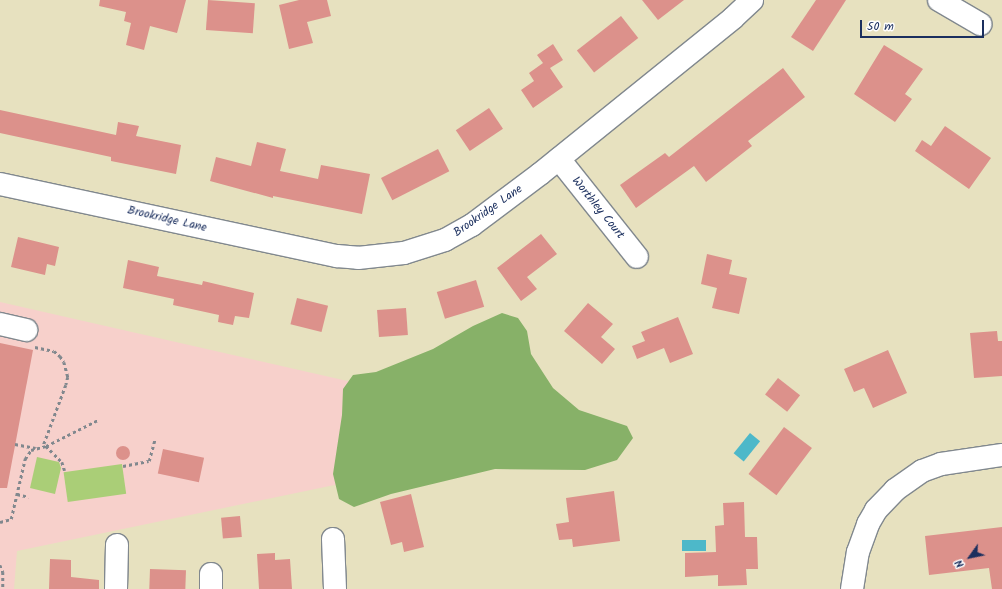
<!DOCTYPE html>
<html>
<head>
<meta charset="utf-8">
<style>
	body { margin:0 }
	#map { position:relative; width:1002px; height:589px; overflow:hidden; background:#e7e1bf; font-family:Kalam,sans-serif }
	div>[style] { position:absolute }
	.built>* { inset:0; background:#f7d0cb }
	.green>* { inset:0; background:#aace77; transform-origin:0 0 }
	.forest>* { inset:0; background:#87b168 }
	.water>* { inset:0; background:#4db8c9; transform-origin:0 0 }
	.building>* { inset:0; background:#dc918b; transform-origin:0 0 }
	.round { border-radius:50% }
	.path>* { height:2.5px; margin-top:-1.25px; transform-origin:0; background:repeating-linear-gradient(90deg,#81888e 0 3px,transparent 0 6px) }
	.roads { filter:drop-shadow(1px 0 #81888e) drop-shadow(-1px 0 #81888e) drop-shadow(0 1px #81888e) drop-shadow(0 -1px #81888e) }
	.minor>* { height:22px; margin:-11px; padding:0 11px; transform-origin:11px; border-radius:11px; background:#fff }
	span { translate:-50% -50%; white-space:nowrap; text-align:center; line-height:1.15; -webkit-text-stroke:3px #fff; paint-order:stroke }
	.street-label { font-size:12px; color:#1b2f5e }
	.north { position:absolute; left:950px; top:537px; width:40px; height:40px; -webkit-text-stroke:3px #fff; paint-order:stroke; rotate:237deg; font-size:11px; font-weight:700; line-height:16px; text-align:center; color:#1b2f5e }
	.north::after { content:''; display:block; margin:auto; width:14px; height:18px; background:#1b2f5e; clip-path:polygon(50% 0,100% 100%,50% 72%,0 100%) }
	.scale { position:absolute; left:860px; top:20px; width:124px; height:18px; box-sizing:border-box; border:2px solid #1b2f5e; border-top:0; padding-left:5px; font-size:12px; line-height:14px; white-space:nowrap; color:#1b2f5e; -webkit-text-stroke:3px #fff; paint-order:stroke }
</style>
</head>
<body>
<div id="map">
	<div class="built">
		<i style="clip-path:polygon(0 302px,624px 444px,344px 483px,17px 551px,14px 589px,0 589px)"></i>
	</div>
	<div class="green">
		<i style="clip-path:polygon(37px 457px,59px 462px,61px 468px,55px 494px,30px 488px)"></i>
		<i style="left:122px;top:464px;width:30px;height:59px;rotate:82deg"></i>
	</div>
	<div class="forest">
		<i style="clip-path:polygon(502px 313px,518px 318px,527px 331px,531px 354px,553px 388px,579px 410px,627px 426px,633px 438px,617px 460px,585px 470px,495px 469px,391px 494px,354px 507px,339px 499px,333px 474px,342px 415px,343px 389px,353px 375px,376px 372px,433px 349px,473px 326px)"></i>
	</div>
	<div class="water">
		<i style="left:750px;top:433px;width:13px;height:26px;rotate:39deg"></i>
		<i style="left:706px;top:540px;width:11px;height:24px;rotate:90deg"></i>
	</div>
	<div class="building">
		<i style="clip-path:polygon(100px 0,186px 0,177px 33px,150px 26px,144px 50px,126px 45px,131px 23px,124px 21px,126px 12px,99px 6px)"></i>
		<i style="left:208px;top:0;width:47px;height:30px;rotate:4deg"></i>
		<i style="clip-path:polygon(299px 0,327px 0,331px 16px,307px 22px,313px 43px,289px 49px,279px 5px)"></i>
		<i style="clip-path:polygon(642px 0,684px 0,658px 20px)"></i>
		<i style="clip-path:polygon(816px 0,846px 0,813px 51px,791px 37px)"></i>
		<i style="left:621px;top:16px;width:28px;height:56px;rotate:52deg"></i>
		<i style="clip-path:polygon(553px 44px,563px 60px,550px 68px,563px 87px,533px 108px,521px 90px,534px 81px,529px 73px,543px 63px,537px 55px)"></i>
		<i style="clip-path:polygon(884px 45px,923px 69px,905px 94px,912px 99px,895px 122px,854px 94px)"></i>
		<i style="clip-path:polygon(783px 68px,805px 97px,748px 141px,752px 146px,706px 182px,694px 166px,636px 208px,620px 185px,665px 153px,669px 157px)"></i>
		<i style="left:489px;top:108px;width:25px;height:40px;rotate:56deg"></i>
		<i style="clip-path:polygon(0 110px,116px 135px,118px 122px,139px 126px,136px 136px,181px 145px,176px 174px,111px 161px,111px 157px,0 133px)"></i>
		<i style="clip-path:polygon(945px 126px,991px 158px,969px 189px,915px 151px,922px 140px,931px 146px)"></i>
		<i style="clip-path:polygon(257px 142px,286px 149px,280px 171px,318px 179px,321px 165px,370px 174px,362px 214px,273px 196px,273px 198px,210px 181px,216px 157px,251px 166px)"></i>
		<i style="left:438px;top:149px;width:25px;height:64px;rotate:63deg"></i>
		<i style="clip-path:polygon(541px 234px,557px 254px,527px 277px,537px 289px,521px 301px,497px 268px)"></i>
		<i style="clip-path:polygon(18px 237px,59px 247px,55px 266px,47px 264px,45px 275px,11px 267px)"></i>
		<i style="clip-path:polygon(707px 254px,732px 260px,729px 274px,747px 278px,739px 314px,712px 308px,717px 288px,701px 284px)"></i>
		<i style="clip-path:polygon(128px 260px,159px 267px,157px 276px,202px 285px,203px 281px,254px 293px,249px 318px,235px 316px,233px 325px,218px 322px,219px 315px,173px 305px,174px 299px,123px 288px)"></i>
		<i style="left:476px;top:280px;width:28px;height:41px;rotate:73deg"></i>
		<i style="left:297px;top:298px;width:32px;height:27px;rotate:14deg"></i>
		<i style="clip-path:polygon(588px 303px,613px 324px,601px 337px,615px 349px,602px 364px,564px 331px)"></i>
		<i style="left:406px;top:308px;width:27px;height:29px;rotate:86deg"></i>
		<i style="clip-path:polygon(678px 317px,693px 354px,670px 363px,664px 348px,637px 359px,632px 346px,645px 341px,641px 332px)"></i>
		<i style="clip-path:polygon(997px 331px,998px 341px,1002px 341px,1002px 376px,974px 378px,970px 333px)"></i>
		<i style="clip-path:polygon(0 343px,33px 350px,7px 488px,0 488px)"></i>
		<i style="clip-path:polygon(888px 350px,907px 393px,873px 408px,864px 388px,854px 392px,844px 369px)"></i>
		<i style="left:778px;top:378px;width:28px;height:21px;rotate:38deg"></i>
		<i style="left:784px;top:427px;width:35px;height:59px;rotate:37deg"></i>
		<i class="round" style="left:116px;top:446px;width:14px;height:14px"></i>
		<i style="left:163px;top:449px;width:42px;height:25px;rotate:12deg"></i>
		<i style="clip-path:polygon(614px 491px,620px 541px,573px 547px,572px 539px,559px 540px,556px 524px,569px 522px,566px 498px)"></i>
		<i style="clip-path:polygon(411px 494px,424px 547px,404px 552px,402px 542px,391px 545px,380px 502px)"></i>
		<i style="clip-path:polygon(744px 502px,745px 537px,757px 537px,758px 569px,746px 569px,747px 585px,718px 586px,718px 575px,685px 577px,685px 553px,716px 552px,715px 526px,724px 525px,723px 503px)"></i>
		<i style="left:240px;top:516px;width:21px;height:19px;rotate:85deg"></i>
		<i style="clip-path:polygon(1002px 527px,1002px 589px,992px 589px,989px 568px,929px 575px,925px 536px)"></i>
		<i style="clip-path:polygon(275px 553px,275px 560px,290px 559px,292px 589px,259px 589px,257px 554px)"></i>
		<i style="clip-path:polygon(50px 559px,71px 560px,71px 577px,99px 580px,99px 589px,49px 589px)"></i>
		<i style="left:150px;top:569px;width:36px;height:20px;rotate:2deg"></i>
	</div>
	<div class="path">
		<i style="left:35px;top:347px;width:19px;rotate:12deg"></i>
		<i style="left:54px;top:351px;width:8px;rotate:40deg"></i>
		<i style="left:60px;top:356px;width:7px;rotate:56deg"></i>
		<i style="left:64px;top:362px;width:16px;rotate:75deg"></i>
		<i style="left:68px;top:377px;width:8px;rotate:104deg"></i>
		<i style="left:66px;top:385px;width:66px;rotate:110.4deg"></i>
		<i style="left:15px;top:444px;width:21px;rotate:11deg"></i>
		<i style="left:46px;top:446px;width:23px;rotate:45deg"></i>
		<i style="left:62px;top:462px;width:9px;rotate:72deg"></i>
		<i style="left:123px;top:466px;width:26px;rotate:-11deg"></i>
		<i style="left:149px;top:461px;width:23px;rotate:-75deg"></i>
		<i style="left:17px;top:494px;width:12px;rotate:14deg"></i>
		<i style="left:0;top:522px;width:11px;rotate:-15deg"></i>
		<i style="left:11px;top:519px;width:62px;rotate:-76.9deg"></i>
		<i style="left:25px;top:459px;width:11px;rotate:-56deg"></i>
		<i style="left:31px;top:450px;width:16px;rotate:-15deg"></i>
		<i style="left:46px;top:446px;width:58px;rotate:-26.6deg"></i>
		<i style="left:0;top:565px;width:8px;rotate:67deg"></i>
		<i style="left:3px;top:572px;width:17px;rotate:90deg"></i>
	</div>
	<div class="roads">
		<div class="minor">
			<i style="left:939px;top:0;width:48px;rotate:30.3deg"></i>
			<i style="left:559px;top:159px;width:125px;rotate:51.5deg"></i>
			<i style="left:0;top:184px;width:345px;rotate:12.1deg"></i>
			<i style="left:337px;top:256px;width:21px;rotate:5deg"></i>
			<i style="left:358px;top:258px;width:46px;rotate:-6.2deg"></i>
			<i style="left:404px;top:253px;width:43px;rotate:-17.6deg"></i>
			<i style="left:445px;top:240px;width:31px;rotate:-29deg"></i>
			<i style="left:472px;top:225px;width:85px;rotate:-36.9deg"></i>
			<i style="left:540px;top:174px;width:248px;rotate:-38.9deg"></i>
			<i style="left:733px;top:18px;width:26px;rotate:-43deg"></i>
			<i style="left:0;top:324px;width:27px;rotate:13deg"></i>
			<i style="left:333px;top:539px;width:50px;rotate:87.7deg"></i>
			<i style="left:211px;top:574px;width:15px;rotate:90deg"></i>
			<i style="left:116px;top:589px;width:44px;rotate:-88.7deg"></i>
			<i style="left:852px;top:589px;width:37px;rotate:-81deg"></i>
			<i style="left:858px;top:552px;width:30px;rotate:-70deg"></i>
			<i style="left:868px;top:524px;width:16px;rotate:-60deg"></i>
			<i style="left:876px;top:510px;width:28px;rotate:-46deg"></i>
			<i style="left:895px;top:490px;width:33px;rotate:-35deg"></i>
			<i style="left:922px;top:471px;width:20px;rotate:-20deg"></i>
			<i style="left:941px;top:464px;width:62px;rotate:-8.4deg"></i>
		</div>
	</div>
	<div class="street-label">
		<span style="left:598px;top:208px;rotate:51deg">Worthley Court</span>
		<span style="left:488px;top:211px;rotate:-35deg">Brookridge Lane</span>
		<span style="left:167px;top:219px;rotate:13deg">Brookridge Lane</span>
	</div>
	<div class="north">N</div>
	<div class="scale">50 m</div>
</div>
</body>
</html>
